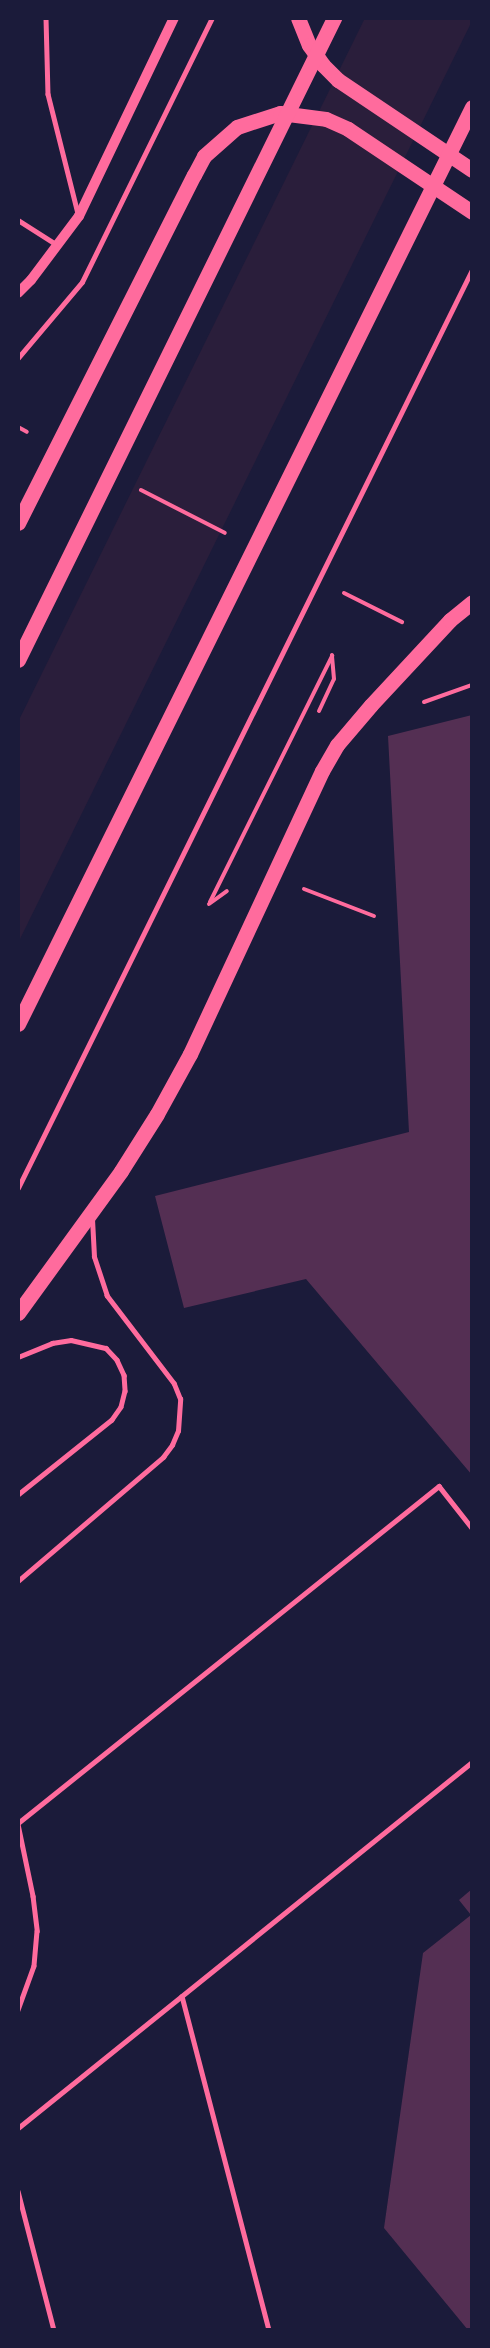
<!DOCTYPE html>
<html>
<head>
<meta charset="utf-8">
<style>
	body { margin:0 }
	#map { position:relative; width:490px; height:2348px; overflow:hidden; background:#1b1b3a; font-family:Karla,sans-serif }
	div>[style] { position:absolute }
	.green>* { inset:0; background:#2a1e3b }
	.building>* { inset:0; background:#542f53 }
	.path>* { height:4px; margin:-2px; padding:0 2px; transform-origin:2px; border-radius:2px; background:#ff6b9d }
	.service>* { height:4.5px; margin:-2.25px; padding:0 2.25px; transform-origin:2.25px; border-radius:2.25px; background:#ff6b9d }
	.tertiary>* { height:10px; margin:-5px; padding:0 5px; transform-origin:5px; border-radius:5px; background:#ff6b9d }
	.primary>* { height:15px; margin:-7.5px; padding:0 7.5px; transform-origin:7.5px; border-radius:7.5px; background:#ff6b9d }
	span { translate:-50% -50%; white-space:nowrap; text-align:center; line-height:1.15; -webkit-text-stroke:6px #1b1b3a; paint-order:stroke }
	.frame { position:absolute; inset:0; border:20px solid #1b1b3a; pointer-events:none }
</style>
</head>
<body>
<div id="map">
	<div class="green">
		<i style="clip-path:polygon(365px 18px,472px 18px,472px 21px,18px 943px,18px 722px)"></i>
	</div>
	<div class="building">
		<i style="clip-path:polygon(472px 715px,472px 1475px,306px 1279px,184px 1308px,155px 1196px,409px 1132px,388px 736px)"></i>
		<i style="clip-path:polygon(472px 1889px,472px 2330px,468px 2330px,384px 2228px,423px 1953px,471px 1915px,459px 1900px)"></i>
	</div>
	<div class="path">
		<i style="left:18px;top:427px;width:10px;rotate:29deg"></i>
		<i style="left:141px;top:490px;width:94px;rotate:27.1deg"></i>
		<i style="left:344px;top:593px;width:65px;rotate:26.6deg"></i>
		<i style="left:424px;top:702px;width:51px;rotate:-19.5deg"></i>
		<i style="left:319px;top:711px;width:35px;rotate:-65deg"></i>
		<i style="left:334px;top:679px;width:24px;rotate:-95deg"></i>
		<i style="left:304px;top:889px;width:75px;rotate:21.1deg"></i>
		<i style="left:210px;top:902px;width:275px;rotate:-63.6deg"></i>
		<i style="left:209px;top:904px;width:22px;rotate:-36deg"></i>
	</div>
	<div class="service">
		<i style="left:46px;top:18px;width:76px;rotate:88.5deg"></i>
		<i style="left:48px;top:94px;width:123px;rotate:75.9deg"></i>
		<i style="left:18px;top:220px;width:45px;rotate:32.3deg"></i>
		<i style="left:18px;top:358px;width:99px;rotate:-49.9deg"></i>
		<i style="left:82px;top:282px;width:294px;rotate:-63.8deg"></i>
		<i style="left:18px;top:1188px;width:1024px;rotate:-63.69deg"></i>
		<i style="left:18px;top:1357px;width:37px;rotate:-22deg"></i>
		<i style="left:52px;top:1343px;width:19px;rotate:-9deg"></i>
		<i style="left:71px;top:1340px;width:36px;rotate:13deg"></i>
		<i style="left:106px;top:1348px;width:16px;rotate:47deg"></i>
		<i style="left:117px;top:1360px;width:17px;rotate:65deg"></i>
		<i style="left:124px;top:1375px;width:16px;rotate:86deg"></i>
		<i style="left:125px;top:1391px;width:16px;rotate:104deg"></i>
		<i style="left:121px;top:1407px;width:16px;rotate:125deg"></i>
		<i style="left:112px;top:1420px;width:120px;rotate:141.4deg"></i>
		<i style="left:18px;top:1581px;width:191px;rotate:-40.5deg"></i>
		<i style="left:163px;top:1457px;width:15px;rotate:-53deg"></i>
		<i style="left:172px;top:1445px;width:15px;rotate:-67deg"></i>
		<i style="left:178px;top:1431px;width:32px;rotate:-86deg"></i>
		<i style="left:180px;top:1399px;width:16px;rotate:-112deg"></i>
		<i style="left:174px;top:1384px;width:111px;rotate:-127.3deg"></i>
		<i style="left:107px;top:1296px;width:41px;rotate:-108.4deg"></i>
		<i style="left:94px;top:1257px;width:38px;rotate:-93deg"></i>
		<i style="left:18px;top:1823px;width:539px;rotate:-38.68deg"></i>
		<i style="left:439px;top:1486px;width:53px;rotate:51.8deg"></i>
		<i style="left:18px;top:1824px;width:74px;rotate:78.2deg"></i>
		<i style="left:33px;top:1896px;width:35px;rotate:83deg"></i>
		<i style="left:37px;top:1931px;width:35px;rotate:95deg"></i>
		<i style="left:34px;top:1966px;width:47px;rotate:110deg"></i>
		<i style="left:182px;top:1996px;width:345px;rotate:75.4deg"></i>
		<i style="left:18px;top:2128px;width:583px;rotate:-38.87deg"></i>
		<i style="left:18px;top:2191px;width:144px;rotate:75.5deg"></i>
	</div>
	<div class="tertiary">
		<i style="left:18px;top:293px;width:18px;rotate:-45deg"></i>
		<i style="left:31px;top:280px;width:80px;rotate:-53.1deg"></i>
		<i style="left:79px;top:216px;width:220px;rotate:-64.4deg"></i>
	</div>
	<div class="primary">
		<i style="left:298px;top:18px;width:29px;rotate:68deg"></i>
		<i style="left:309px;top:45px;width:24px;rotate:55deg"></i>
		<i style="left:323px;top:65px;width:21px;rotate:45deg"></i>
		<i style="left:338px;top:80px;width:161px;rotate:33.9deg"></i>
		<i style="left:18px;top:523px;width:390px;rotate:-63.2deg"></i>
		<i style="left:194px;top:175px;width:21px;rotate:-62deg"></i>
		<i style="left:204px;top:156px;width:44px;rotate:-41.3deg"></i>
		<i style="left:237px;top:127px;width:45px;rotate:-18deg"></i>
		<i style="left:280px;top:113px;width:46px;rotate:7.4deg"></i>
		<i style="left:326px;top:119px;width:24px;rotate:24deg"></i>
		<i style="left:348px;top:129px;width:149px;rotate:33.8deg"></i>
		<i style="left:18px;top:660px;width:716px;rotate:-63.79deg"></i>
		<i style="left:18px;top:1024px;width:1023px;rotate:-63.66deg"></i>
		<i style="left:18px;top:1313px;width:175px;rotate:-54deg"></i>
		<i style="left:121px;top:1171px;width:67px;rotate:-57.7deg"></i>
		<i style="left:157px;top:1114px;width:68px;rotate:-61.2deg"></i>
		<i style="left:190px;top:1054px;width:312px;rotate:-65deg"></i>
		<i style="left:322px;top:771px;width:30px;rotate:-60deg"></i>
		<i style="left:337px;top:745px;width:52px;rotate:-49.6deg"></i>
		<i style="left:371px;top:705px;width:116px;rotate:-47.1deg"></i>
		<i style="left:450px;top:620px;width:28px;rotate:-39deg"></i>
	</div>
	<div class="frame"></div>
</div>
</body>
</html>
